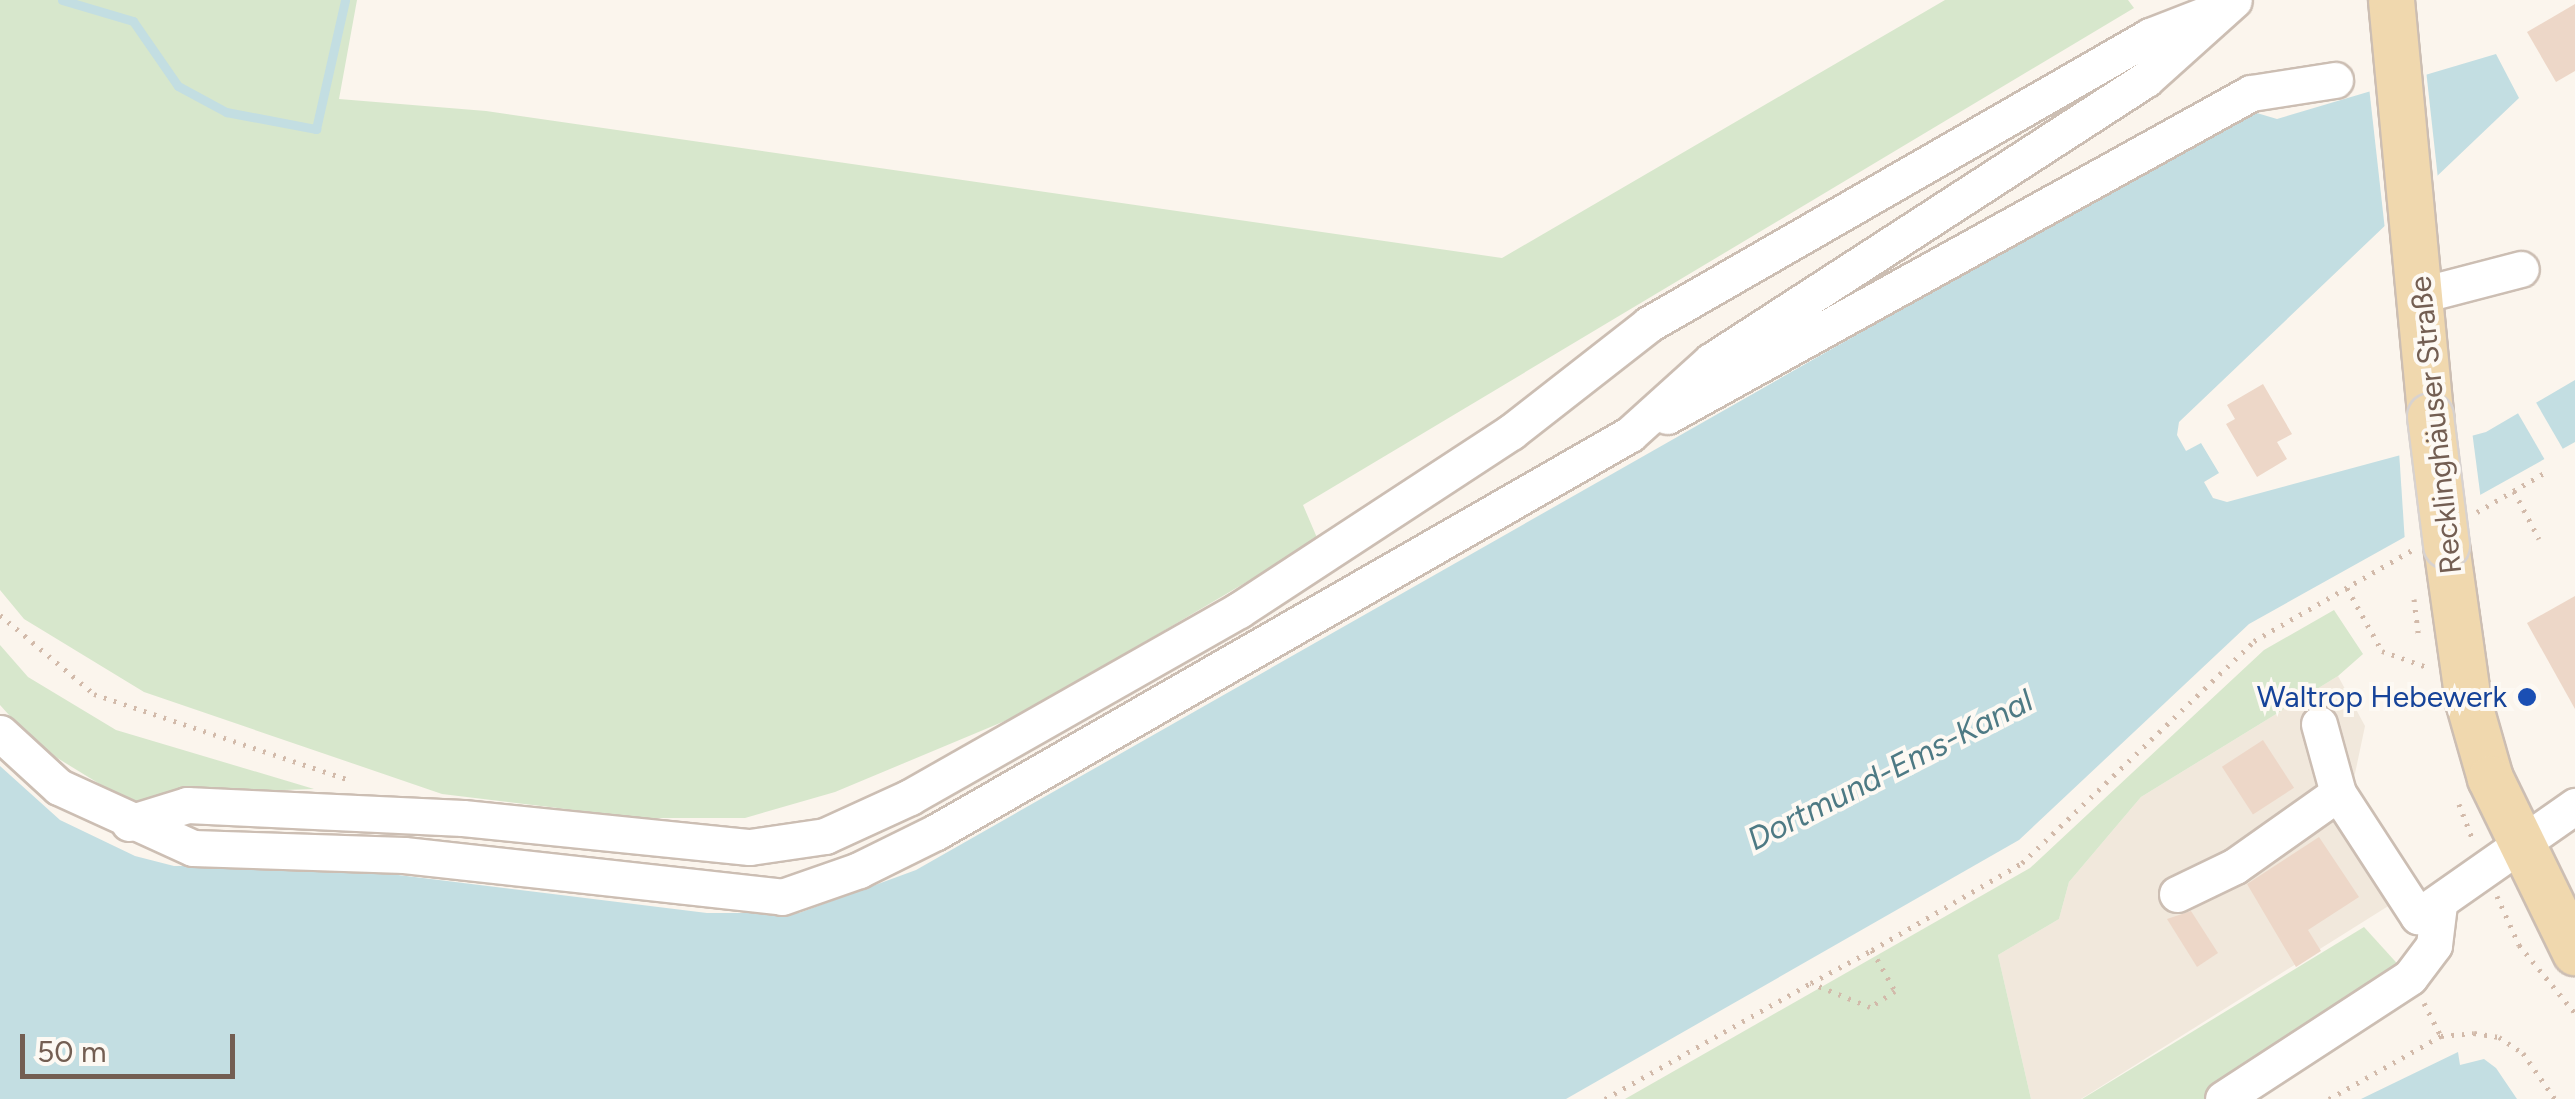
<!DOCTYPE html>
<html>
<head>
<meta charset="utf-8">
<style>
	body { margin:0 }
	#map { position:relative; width:2575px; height:1099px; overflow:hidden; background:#fbf5ed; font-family:Figtree,sans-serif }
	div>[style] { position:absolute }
	.residential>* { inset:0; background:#f1e8dc }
	.green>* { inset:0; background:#d7e7cc }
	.water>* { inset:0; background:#c3dee2 }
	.pier>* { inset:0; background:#fbf5ed; transform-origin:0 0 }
	.stream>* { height:9px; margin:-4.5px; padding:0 4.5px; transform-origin:4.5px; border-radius:4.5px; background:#c3dee2 }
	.building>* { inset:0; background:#edd7c8; transform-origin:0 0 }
	.path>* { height:5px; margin-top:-2.5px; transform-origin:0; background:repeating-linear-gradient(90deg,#d2baaa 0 2.5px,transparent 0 10.5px) }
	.roads { filter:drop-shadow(2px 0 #ccbeb3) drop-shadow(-2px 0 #ccbeb3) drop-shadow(0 2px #ccbeb3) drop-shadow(0 -2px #ccbeb3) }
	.minor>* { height:35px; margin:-17.5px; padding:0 17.5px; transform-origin:17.5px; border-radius:17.5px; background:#fff }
	.major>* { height:45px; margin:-22.5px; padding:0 22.5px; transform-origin:22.5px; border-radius:22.5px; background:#f0d8ae }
	.bridges { filter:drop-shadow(2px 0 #d8d2cf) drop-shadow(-2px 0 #d8d2cf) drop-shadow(0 2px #d8d2cf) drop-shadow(0 -2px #d8d2cf) }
	.major-bridge>* { height:45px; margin:-22.5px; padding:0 22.5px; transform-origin:22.5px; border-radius:22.5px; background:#f0d8ae }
	.dots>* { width:28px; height:28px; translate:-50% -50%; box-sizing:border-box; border:5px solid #fdf9f3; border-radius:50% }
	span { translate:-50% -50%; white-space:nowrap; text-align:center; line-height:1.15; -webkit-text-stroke:8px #fdf9f3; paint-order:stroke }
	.street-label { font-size:30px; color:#735e52 }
	.transit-label { font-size:30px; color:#164399 }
	.right { translate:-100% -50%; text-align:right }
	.water-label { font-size:32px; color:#4e7a84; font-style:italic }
	.scale { position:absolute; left:20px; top:1034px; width:215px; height:45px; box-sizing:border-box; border:5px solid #735e52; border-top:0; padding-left:12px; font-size:30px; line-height:35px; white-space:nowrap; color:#735e52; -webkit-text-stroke:8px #fdf9f3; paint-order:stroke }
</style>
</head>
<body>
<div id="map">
	<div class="residential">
		<i style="clip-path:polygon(2338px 676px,2365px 726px,2353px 783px,2417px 888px,2081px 1099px,2031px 1099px,1998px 955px,2059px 919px,2069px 882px,2141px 797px)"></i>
	</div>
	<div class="green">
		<i style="clip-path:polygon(0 0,357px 0,339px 99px,486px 111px,1502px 258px,1945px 0,2128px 0,2134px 8px,1303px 505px,1318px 540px,1024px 713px,835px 792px,745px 818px,640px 818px,442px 794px,144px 692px,24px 619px,0 590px)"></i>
		<i style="clip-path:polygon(2334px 610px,2363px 654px,2338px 676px,2141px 797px,2069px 882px,2059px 919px,1998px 955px,2031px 1099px,1625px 1099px,2030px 868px,2264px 650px)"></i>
		<i style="clip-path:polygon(0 645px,28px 677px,116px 730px,314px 789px,190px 793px,134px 805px,36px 745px,0 705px)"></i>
		<i style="clip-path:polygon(2364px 927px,2404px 971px,2212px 1099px,2082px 1099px)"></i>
	</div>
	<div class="water">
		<i style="clip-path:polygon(2496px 54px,2519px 98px,2179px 422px,2177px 435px,2186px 451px,2201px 443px,2219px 473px,2204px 482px,2213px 498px,2227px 502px,2486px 432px,2575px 380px,2575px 442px,2249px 624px,2019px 840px,1566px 1099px,0 1099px,0 766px,60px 820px,135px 856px,174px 866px,317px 865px,707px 913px,799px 913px,916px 870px,2250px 111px,2277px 119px)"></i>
		<i style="clip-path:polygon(2458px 1052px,2460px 1065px,2484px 1059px,2496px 1068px,2517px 1099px,2361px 1099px)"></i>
	</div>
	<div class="pier">
		<i style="clip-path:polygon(2426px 70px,2438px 179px,2385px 230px,2369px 87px)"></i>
		<i style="left:2534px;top:399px;width:61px;height:21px;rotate:60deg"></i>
		<i style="clip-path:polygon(2472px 431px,2481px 500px,2405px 543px,2399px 451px)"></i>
	</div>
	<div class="stream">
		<i style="left:62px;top:0;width:74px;rotate:16.5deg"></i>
		<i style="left:133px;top:21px;width:79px;rotate:55.3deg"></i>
		<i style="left:178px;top:86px;width:55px;rotate:28.4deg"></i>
		<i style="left:226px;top:112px;width:92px;rotate:10.7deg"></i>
		<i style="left:316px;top:129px;width:132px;rotate:-77.3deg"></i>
	</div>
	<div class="building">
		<i style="clip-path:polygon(2575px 4px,2575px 71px,2556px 82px,2527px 32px)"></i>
		<i style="clip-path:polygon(2263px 384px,2292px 434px,2277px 442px,2287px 459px,2257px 477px,2226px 424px,2235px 419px,2227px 405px)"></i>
		<i style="clip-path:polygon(2575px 596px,2575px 709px,2527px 623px)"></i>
		<i style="left:2263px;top:740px;width:57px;height:49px;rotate:57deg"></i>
		<i style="clip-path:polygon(2319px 837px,2359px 897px,2308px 930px,2321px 951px,2296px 967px,2247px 884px)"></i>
		<i style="clip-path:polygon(2191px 911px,2218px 953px,2197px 967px,2167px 919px)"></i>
	</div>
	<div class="path">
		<i style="left:2514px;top:491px;width:54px;rotate:62.5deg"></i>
		<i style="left:2477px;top:512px;width:80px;rotate:-30.1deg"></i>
		<i style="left:2347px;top:588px;width:72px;rotate:60.9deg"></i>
		<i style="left:2382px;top:651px;width:45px;rotate:19.7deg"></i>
		<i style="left:2414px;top:599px;width:39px;rotate:83deg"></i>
		<i style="left:0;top:615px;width:123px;rotate:40deg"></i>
		<i style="left:94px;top:694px;width:267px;rotate:18.6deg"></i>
		<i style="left:2459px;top:804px;width:39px;rotate:69deg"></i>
		<i style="left:2497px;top:896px;width:54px;rotate:65.8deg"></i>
		<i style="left:2519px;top:945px;width:88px;rotate:50.5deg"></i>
		<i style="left:1872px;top:950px;width:173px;rotate:-30.1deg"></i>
		<i style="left:2022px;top:863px;width:321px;rotate:-43.7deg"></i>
		<i style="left:2254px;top:641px;width:182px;rotate:-29.9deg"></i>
		<i style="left:2424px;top:1003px;width:37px;rotate:63deg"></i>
		<i style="left:1605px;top:1099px;width:236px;rotate:-29.4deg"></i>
		<i style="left:1811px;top:983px;width:69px;rotate:-28.4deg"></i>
		<i style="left:1872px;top:950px;width:47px;rotate:60.7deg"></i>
		<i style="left:1895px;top:991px;width:30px;rotate:147deg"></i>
		<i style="left:1870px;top:1007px;width:64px;rotate:-157.9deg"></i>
		<i style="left:2329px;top:1099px;width:129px;rotate:-29.4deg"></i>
		<i style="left:2441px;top:1036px;width:33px;rotate:-5deg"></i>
		<i style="left:2474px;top:1033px;width:25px;rotate:9deg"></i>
		<i style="left:2499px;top:1037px;width:29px;rotate:34deg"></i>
		<i style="left:2523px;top:1053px;width:56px;rotate:55.2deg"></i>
	</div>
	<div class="roads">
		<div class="minor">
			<i style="left:2421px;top:295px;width:103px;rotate:-14.6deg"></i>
			<i style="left:1667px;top:416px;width:667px;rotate:-28.95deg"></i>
			<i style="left:2251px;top:93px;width:85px;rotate:-8.8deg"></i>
			<i style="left:2319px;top:724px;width:72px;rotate:74.6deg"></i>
			<i style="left:2338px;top:793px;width:147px;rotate:57deg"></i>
			<i style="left:2418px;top:916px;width:192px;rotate:-35deg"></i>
			<i style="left:0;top:733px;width:80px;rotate:42.5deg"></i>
			<i style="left:59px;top:787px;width:147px;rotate:24.5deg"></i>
			<i style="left:193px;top:848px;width:211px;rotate:1.9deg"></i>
			<i style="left:404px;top:855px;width:380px;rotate:6.3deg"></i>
			<i style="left:782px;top:897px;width:82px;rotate:-19.3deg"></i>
			<i style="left:859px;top:870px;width:86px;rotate:-26.3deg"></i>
			<i style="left:936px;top:832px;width:800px;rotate:-29.83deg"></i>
			<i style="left:1630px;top:434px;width:109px;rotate:-42deg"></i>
			<i style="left:1711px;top:361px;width:518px;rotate:-32.95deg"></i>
			<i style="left:2146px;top:79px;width:118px;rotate:-41.9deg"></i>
			<i style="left:129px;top:823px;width:61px;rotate:-17.2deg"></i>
			<i style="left:187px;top:805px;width:276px;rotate:2.7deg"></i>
			<i style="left:463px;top:818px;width:288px;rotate:5.8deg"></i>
			<i style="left:750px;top:847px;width:76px;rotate:-8.3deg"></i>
			<i style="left:825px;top:836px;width:94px;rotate:-24.6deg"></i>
			<i style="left:910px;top:797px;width:378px;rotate:-29.6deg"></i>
			<i style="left:1239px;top:610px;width:325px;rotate:-33.2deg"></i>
			<i style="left:1511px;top:432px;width:175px;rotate:-38deg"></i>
			<i style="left:1649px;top:324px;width:578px;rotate:-29.89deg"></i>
			<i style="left:2150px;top:36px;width:63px;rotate:-21.3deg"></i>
			<i style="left:2177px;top:894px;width:64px;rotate:-25.8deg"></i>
			<i style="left:2235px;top:866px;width:126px;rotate:-35.3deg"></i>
			<i style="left:2223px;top:1099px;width:223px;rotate:-33.1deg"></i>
			<i style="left:2410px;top:977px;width:40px;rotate:-53deg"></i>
			<i style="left:2434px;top:945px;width:41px;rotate:-83deg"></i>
		</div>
		<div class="major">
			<i style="left:2391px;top:0;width:418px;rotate:84.6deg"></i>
			<i style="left:2446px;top:545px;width:158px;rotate:82deg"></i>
			<i style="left:2468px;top:701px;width:80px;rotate:74.1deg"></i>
			<i style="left:2490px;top:778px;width:194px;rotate:64deg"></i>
		</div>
	</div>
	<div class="bridges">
		<div class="major-bridge">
			<i style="left:2430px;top:416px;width:130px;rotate:82.9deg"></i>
		</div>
	</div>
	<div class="dots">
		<i style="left:2527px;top:697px;background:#1a4fb4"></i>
	</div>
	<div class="street-label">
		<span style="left:2436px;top:425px;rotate:-96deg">Recklinghäuser Straße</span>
	</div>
	<div class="transit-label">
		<span class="right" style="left:2507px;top:697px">Waltrop Hebewerk</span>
	</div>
	<div class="water-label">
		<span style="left:1890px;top:770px;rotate:-27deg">Dortmund-Ems-Kanal</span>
	</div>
	<div class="scale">50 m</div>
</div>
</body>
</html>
